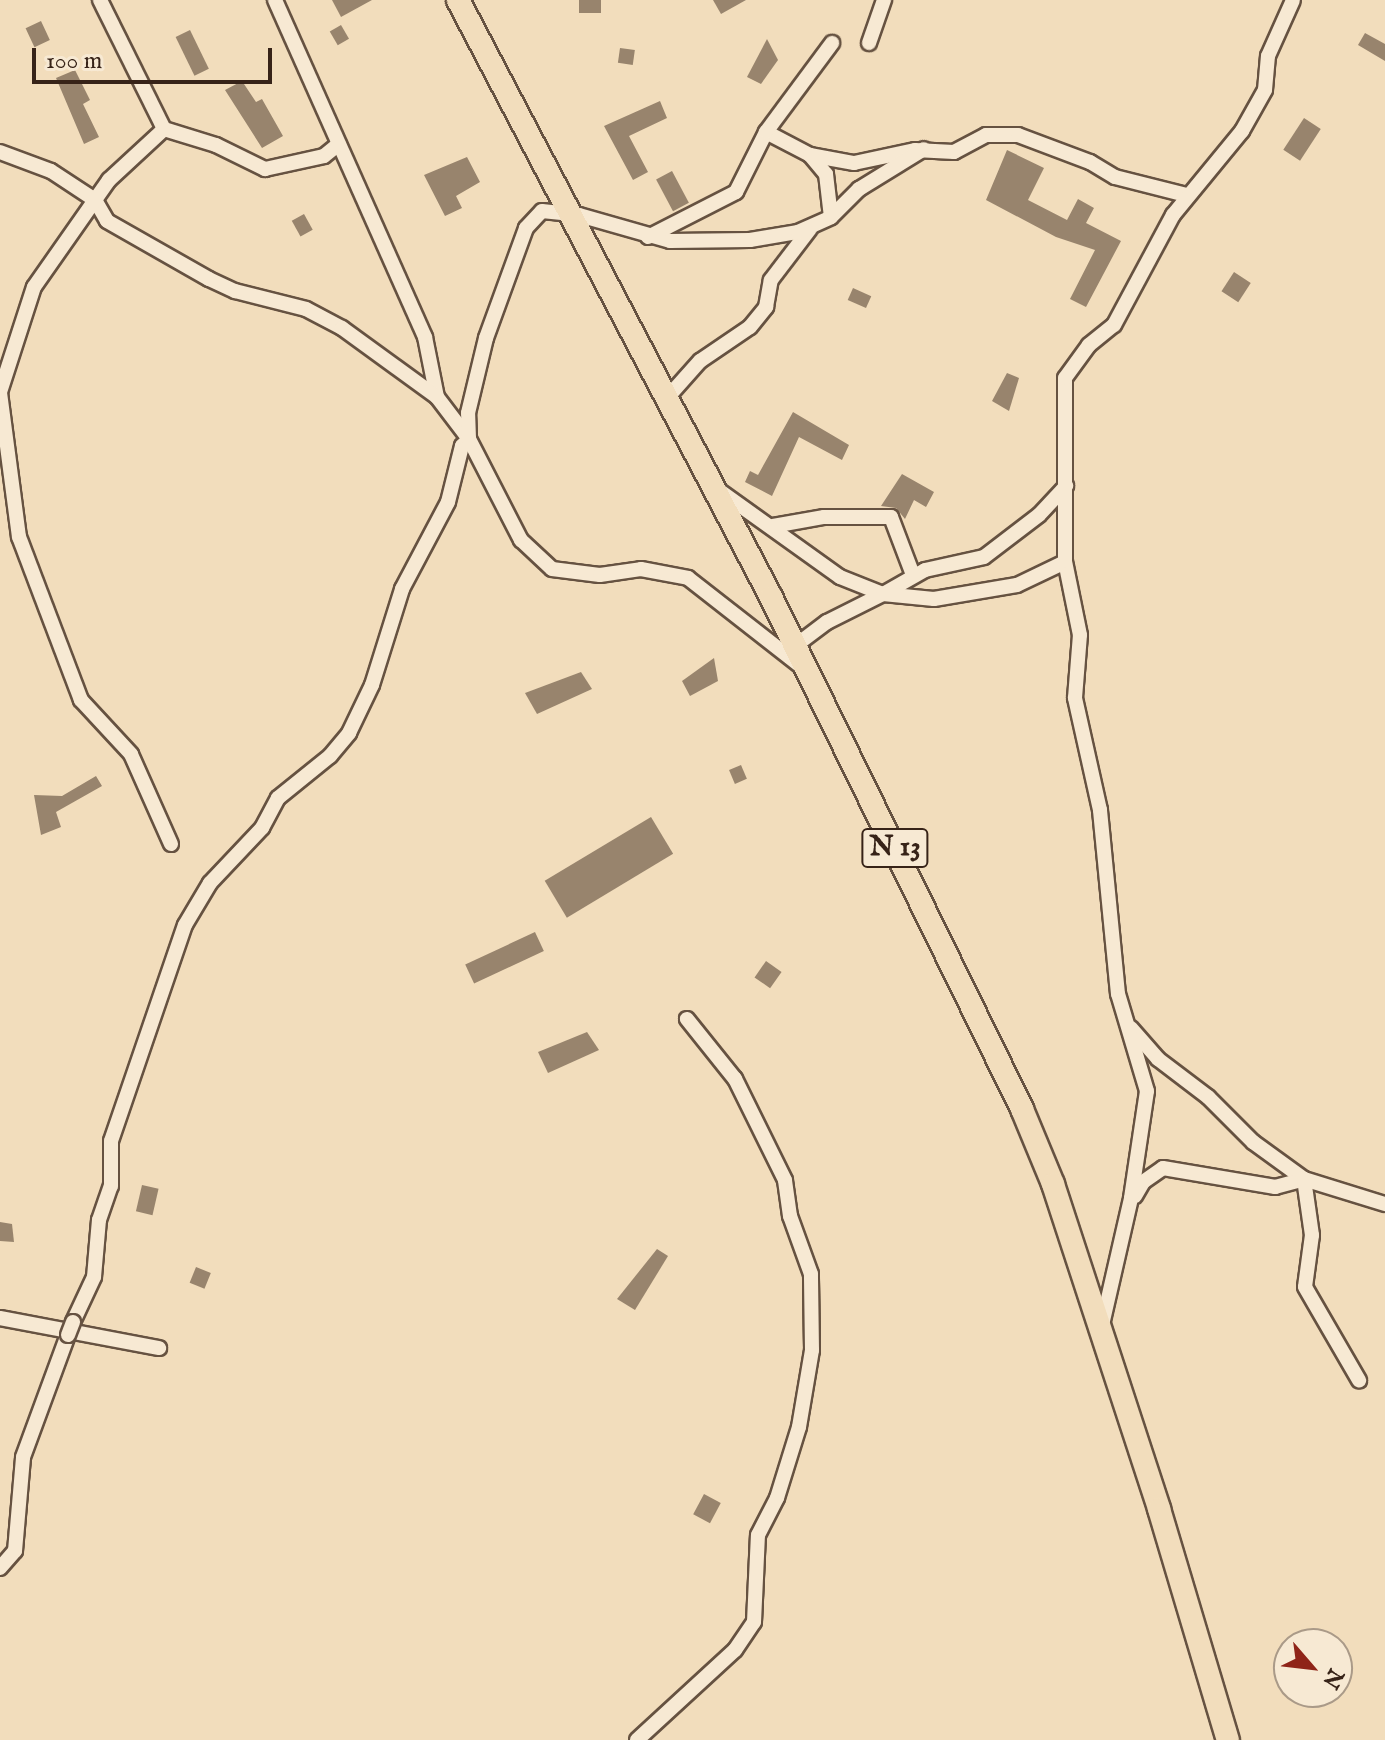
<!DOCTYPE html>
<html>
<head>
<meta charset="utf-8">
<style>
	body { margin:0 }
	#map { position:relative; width:1385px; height:1740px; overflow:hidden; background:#f2ddbc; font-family:"IM FELL English",serif }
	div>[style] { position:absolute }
	.building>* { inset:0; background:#98846d; transform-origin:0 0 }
	.roads { filter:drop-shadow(2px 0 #665241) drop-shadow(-2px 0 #665241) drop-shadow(0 2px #665241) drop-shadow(0 -2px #665241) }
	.street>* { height:14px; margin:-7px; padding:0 7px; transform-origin:7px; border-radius:7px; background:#f7e9d3 }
	.primary>* { height:22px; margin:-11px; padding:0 11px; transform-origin:11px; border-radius:11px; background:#f2ddbc }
	.bridges { filter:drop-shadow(2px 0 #665241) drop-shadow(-2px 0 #665241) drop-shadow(0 2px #665241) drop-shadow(0 -2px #665241) }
	.street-bridge>* { height:14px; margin:-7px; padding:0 7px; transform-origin:7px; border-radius:7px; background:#f7e9d3 }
	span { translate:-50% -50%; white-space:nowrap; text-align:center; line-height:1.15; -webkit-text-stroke:6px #f7e9d3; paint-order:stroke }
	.shield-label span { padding:2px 6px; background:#f7e9d3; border:2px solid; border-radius:6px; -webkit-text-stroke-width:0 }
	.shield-label { font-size:28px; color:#372318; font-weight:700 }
	.north { position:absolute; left:1273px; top:1628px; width:80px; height:80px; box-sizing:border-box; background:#f7e9d3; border:2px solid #aa9a88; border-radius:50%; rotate:118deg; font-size:22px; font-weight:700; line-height:32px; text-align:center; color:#372318 }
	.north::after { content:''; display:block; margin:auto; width:28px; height:36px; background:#8f2418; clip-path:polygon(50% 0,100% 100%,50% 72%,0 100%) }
	.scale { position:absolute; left:32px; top:48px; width:240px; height:36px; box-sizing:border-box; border:4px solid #372318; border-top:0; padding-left:10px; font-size:24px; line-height:28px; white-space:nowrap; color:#372318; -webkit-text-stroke:6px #f7e9d3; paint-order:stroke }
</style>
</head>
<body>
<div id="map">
	<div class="building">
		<i style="clip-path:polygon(332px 0,372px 0,341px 17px)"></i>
		<i style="left:579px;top:0;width:22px;height:13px"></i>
		<i style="clip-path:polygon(713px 0,746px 0,721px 14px)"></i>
		<i style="left:41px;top:21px;width:21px;height:17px;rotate:65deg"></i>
		<i style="left:341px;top:25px;width:16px;height:13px;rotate:60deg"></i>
		<i style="left:190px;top:30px;width:43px;height:16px;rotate:64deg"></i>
		<i style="clip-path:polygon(1365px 33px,1385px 44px,1385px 61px,1358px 45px)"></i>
		<i style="clip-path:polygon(767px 39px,778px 60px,761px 84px,747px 77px)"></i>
		<i style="left:620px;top:48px;width:15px;height:15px;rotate:8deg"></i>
		<i style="clip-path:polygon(75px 70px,90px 100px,83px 104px,99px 137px,84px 144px,56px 78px)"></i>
		<i style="clip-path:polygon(242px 81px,256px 102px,262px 99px,283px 136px,262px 148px,225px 90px)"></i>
		<i style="clip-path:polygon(660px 101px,667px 118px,629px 136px,648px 172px,633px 180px,604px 126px)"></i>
		<i style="left:1304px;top:118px;width:20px;height:38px;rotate:33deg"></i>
		<i style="clip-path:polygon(1007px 150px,1044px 168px,1028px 200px,1067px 220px,1078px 199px,1094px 208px,1086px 223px,1121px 241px,1086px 307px,1070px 299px,1095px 250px,1056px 237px,986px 200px)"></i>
		<i style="clip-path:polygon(467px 157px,480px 182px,456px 196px,462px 208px,445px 216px,424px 175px)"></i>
		<i style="left:672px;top:171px;width:36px;height:18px;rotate:62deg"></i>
		<i style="left:304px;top:214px;width:18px;height:14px;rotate:61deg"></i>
		<i style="left:1234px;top:272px;width:20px;height:23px;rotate:33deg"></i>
		<i style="left:853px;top:288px;width:20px;height:13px;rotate:24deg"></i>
		<i style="clip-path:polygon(1007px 373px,1019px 378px,1009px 411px,992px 401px)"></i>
		<i style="clip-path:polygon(793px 412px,849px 445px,842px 460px,799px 437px,772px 496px,745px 482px,750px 471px,758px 475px)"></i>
		<i style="clip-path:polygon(902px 474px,934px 492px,926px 507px,914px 500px,905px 519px,896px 508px,881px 506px)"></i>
		<i style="clip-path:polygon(714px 658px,718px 681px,690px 696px,682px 681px)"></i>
		<i style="clip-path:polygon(581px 672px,592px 689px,537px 714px,525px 693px)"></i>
		<i style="left:741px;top:765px;width:15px;height:13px;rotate:67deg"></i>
		<i style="clip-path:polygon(96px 776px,102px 786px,56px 812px,61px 827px,41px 835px,34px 795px,62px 796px)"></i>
		<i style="left:651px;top:817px;width:43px;height:124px;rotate:59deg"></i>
		<i style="left:535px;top:932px;width:21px;height:77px;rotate:65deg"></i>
		<i style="left:766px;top:961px;width:19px;height:20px;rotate:35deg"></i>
		<i style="clip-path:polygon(587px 1032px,599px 1050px,548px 1073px,538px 1052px)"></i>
		<i style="left:142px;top:1185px;width:17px;height:27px;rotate:13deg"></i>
		<i style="clip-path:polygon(0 1222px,12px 1224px,14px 1242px,0 1241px)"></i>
		<i style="clip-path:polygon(657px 1249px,668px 1256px,635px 1310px,617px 1299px)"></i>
		<i style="left:196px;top:1267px;width:16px;height:17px;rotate:22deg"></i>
		<i style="left:704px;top:1494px;width:19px;height:23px;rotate:28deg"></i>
	</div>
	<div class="roads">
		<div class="street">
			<i style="left:100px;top:0;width:144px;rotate:63.6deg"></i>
			<i style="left:275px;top:0;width:369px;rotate:66deg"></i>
			<i style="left:425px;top:337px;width:61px;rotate:78.7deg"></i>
			<i style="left:437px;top:397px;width:53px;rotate:52.7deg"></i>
			<i style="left:469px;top:439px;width:114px;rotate:62.8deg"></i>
			<i style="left:521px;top:540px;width:42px;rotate:43.1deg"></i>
			<i style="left:552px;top:569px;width:48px;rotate:7.1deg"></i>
			<i style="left:600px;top:575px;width:41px;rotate:-8.3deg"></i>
			<i style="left:641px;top:569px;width:48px;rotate:10.8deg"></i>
			<i style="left:688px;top:578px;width:146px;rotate:38deg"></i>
			<i style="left:869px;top:43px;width:46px;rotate:-70.8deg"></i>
			<i style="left:766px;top:132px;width:50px;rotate:27.6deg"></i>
			<i style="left:810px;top:155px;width:45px;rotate:10.3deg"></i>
			<i style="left:854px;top:163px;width:62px;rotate:-12deg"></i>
			<i style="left:915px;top:150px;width:39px;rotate:3deg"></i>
			<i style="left:954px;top:152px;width:36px;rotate:-28deg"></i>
			<i style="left:986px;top:135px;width:32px"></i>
			<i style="left:1018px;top:135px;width:77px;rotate:20.6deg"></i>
			<i style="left:1090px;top:162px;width:29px;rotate:31deg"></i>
			<i style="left:1115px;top:177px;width:73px;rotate:14.2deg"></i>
			<i style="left:0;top:152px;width:54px;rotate:20.4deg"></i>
			<i style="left:51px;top:171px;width:53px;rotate:33.4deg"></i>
			<i style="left:95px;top:200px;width:24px;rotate:60deg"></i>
			<i style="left:107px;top:221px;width:117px;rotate:29.6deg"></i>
			<i style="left:209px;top:279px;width:29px;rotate:25deg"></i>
			<i style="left:235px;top:291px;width:73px;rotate:14.2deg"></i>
			<i style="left:306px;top:309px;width:41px;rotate:27.8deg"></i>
			<i style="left:342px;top:328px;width:117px;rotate:36deg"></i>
			<i style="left:810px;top:155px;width:25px;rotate:50deg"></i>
			<i style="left:826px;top:174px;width:43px;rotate:83.4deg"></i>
			<i style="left:648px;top:237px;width:99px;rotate:-27.1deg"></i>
			<i style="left:736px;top:192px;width:67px;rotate:-63.4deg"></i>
			<i style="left:766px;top:132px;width:111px;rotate:-53.4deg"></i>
			<i style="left:667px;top:398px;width:50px;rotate:-48.3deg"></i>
			<i style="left:700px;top:361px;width:60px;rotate:-34.2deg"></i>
			<i style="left:750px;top:327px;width:26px;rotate:-51deg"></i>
			<i style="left:766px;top:307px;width:27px;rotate:-80deg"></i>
			<i style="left:771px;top:280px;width:64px;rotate:-52.6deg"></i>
			<i style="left:717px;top:489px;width:151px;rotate:35.6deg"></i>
			<i style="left:840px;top:577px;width:46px;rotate:21.6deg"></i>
			<i style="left:883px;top:594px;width:48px;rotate:-29.7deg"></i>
			<i style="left:925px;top:570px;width:60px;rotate:-12.4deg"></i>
			<i style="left:984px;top:557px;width:69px;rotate:-37.4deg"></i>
			<i style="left:1039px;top:515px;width:40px;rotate:-47deg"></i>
			<i style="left:773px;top:526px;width:52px;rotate:-10deg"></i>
			<i style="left:824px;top:517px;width:67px"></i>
			<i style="left:891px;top:517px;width:62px;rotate:69.2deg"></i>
			<i style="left:795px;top:646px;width:40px;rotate:-37deg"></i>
			<i style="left:827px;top:622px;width:63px;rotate:-26.6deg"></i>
			<i style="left:883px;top:594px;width:51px;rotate:5.6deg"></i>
			<i style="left:934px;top:599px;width:84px;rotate:-9.6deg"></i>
			<i style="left:1017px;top:585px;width:53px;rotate:-25.6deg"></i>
			<i style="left:171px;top:844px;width:98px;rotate:-114deg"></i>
			<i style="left:131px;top:754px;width:74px;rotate:-132.8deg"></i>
			<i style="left:81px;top:700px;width:174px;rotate:-110.8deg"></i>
			<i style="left:19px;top:537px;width:146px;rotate:-97.5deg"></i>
			<i style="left:0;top:392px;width:110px;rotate:-72.1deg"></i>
			<i style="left:34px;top:287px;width:131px;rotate:-55deg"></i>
			<i style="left:109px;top:180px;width:75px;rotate:-42.8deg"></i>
			<i style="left:164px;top:129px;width:54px;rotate:17.1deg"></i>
			<i style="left:216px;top:145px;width:55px;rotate:26.1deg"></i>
			<i style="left:265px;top:169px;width:60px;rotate:-12.4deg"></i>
			<i style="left:324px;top:156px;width:19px;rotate:-39deg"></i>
			<i style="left:1131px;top:1028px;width:41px;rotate:48.9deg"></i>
			<i style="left:1158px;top:1059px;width:63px;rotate:37.2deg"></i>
			<i style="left:1208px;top:1097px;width:64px;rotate:45deg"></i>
			<i style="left:1253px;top:1142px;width:63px;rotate:36deg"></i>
			<i style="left:1304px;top:1179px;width:85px;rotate:17.2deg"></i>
			<i style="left:1135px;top:1196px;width:16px;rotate:-60deg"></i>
			<i style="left:1143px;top:1182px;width:24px;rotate:-35deg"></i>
			<i style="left:1163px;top:1168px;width:114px;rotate:9.6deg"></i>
			<i style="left:1275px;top:1187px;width:30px;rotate:-15deg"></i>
			<i style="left:1304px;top:1179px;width:57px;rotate:81.9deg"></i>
			<i style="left:1312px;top:1235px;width:52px;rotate:97.7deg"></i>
			<i style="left:1305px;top:1287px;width:108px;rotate:59.9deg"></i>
			<i style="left:0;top:1318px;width:162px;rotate:10.7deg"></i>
			<i style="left:73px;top:1322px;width:50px;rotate:-65deg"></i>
			<i style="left:94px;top:1277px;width:57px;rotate:-85deg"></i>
			<i style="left:99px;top:1220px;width:36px;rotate:-71deg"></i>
			<i style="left:111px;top:1186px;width:45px;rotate:-90deg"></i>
			<i style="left:111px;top:1141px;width:228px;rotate:-71.1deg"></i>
			<i style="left:185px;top:925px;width:49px;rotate:-59.2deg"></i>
			<i style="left:210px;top:883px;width:76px;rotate:-46.6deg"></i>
			<i style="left:262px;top:828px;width:34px;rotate:-62deg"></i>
			<i style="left:278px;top:798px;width:67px;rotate:-38.9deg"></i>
			<i style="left:330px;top:756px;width:30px;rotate:-50deg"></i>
			<i style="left:349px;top:733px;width:53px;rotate:-64.4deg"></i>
			<i style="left:372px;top:685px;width:101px;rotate:-72.6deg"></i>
			<i style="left:402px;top:589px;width:98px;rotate:-62.1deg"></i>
			<i style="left:448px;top:502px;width:58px;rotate:-76deg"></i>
			<i style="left:462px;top:446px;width:10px;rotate:-45deg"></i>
			<i style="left:469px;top:439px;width:26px;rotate:-92deg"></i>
			<i style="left:468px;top:413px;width:77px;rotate:-76.5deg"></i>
			<i style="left:486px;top:338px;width:117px;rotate:-70deg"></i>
			<i style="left:526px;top:228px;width:23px;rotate:-47deg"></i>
			<i style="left:542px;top:211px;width:37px;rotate:6deg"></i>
			<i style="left:579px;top:215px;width:95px;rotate:15.9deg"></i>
			<i style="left:670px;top:241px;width:80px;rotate:-0.7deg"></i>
			<i style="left:750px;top:240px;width:49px;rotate:-9.5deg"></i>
			<i style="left:798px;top:232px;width:36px;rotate:-24deg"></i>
			<i style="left:831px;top:217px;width:40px;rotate:-45deg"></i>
			<i style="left:859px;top:189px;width:76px;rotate:-31.6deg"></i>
			<i style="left:1102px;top:1325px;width:130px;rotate:-77.1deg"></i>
			<i style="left:1131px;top:1198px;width:108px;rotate:-81.5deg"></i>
			<i style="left:1147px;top:1091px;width:101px;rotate:-106.6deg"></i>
			<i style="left:1118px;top:994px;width:185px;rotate:-95.6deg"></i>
			<i style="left:1100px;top:810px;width:115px;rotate:-102.6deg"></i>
			<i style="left:1075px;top:698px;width:63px;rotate:-85.5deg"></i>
			<i style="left:1080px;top:635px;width:76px;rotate:-101.5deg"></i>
			<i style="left:1065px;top:561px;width:183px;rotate:-90deg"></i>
			<i style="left:1065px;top:378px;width:41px;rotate:-54deg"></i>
			<i style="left:1089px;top:345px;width:32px;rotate:-39deg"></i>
			<i style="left:1114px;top:325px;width:125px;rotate:-61.8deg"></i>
			<i style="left:1173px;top:215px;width:109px;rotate:-50.6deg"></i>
			<i style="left:1242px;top:131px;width:47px;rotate:-60.7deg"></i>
			<i style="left:1265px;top:90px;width:34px;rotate:-85deg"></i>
			<i style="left:1268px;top:56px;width:61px;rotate:-65.9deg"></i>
			<i style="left:0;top:1568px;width:23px;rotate:-49deg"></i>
			<i style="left:15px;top:1551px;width:94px;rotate:-85.1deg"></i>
			<i style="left:23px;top:1457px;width:130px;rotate:-69.8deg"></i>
			<i style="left:637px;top:1740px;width:133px;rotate:-42.6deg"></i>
			<i style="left:735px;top:1650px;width:34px;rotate:-56deg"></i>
			<i style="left:754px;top:1622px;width:87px;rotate:-87.4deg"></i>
			<i style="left:758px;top:1535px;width:42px;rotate:-62.8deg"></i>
			<i style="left:777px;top:1498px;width:74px;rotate:-72.8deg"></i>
			<i style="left:799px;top:1427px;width:78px;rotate:-80.4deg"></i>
			<i style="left:812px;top:1350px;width:76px;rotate:-90.8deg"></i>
			<i style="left:811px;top:1274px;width:62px;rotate:-109.9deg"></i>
			<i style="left:790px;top:1216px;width:36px;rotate:-98deg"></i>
			<i style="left:785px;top:1180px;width:113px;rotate:-116.3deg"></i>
			<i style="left:735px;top:1079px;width:77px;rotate:-128.7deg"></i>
		</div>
		<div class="primary">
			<i style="left:458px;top:0;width:674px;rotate:62.33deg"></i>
			<i style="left:771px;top:597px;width:570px;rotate:63.88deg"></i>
			<i style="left:1022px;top:1109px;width:81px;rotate:67.5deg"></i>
			<i style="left:1053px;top:1184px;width:342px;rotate:71.9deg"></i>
			<i style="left:1159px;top:1509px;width:241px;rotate:73.4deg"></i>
		</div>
	</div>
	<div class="bridges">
		<div class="street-bridge">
			<i style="left:68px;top:1335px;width:14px;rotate:-69deg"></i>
		</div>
	</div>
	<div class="shield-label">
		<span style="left:895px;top:848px">N 13</span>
	</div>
	<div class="north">N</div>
	<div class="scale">100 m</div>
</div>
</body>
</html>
